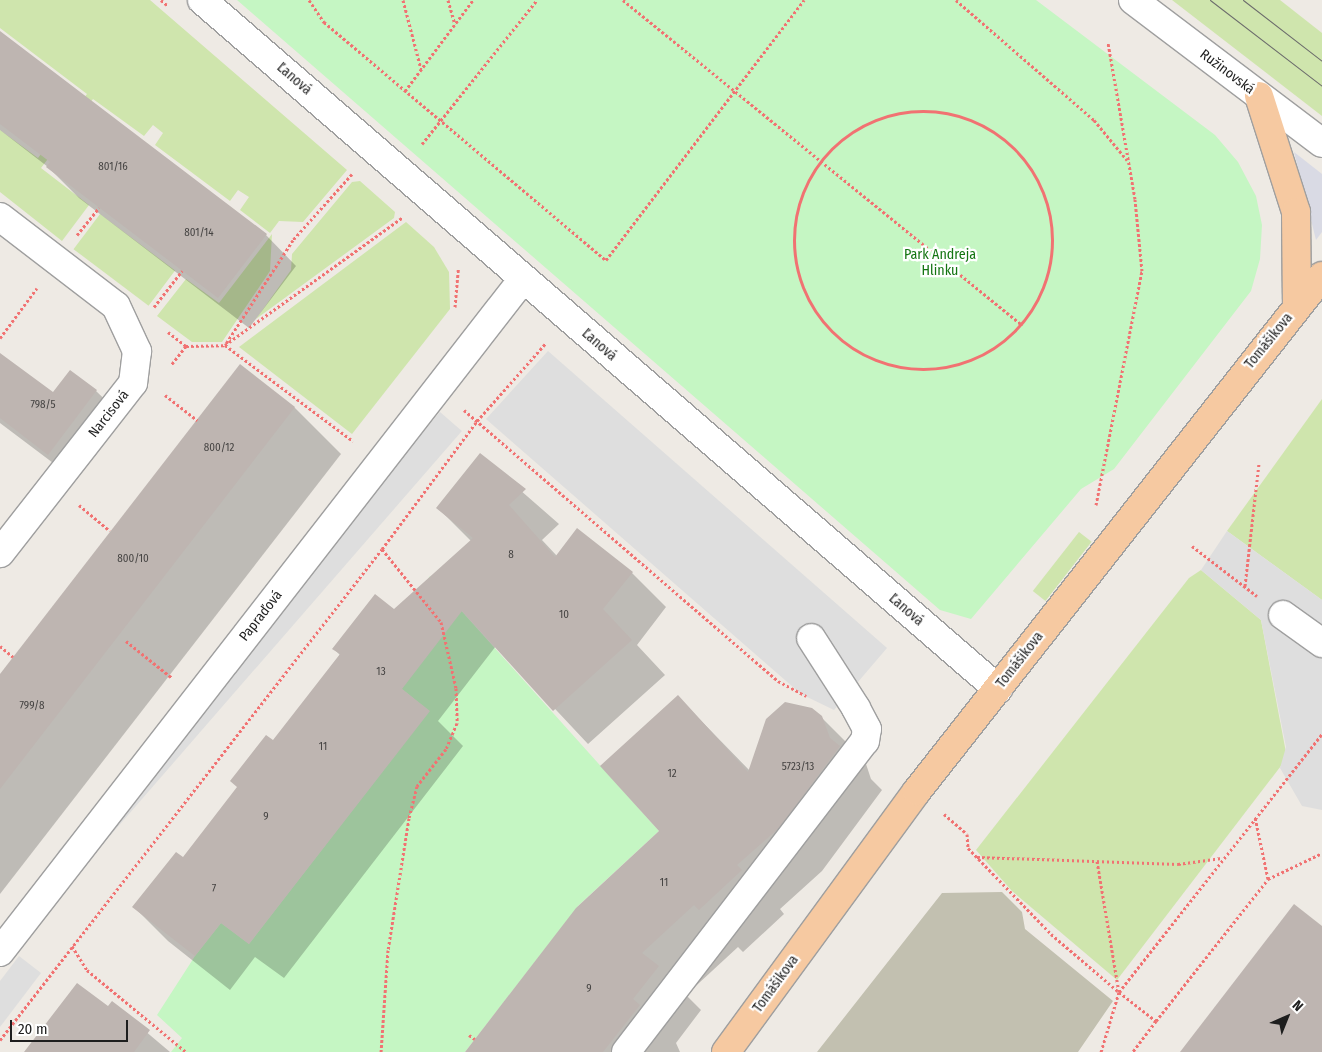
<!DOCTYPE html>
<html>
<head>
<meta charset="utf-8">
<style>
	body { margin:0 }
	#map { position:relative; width:1322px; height:1052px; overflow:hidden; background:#eeeae4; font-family:"Fira Sans Condensed",sans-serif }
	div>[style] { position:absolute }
	.construction>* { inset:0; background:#c2c0b0 }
	.grass>* { inset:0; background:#cfe5ad; transform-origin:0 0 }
	.park>* { inset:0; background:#c5f6c3 }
	.parking>* { inset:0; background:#dedede; transform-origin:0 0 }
	.plaza>* { inset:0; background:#d9dae4 }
	.shadow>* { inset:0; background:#0003 }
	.building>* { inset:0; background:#beb5b1 }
	.path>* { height:3px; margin-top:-1.5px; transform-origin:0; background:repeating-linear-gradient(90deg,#f17272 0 2.5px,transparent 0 5px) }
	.path>.ring { margin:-1.5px; padding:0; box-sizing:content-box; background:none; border:3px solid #f17272; border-radius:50% }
	.roads { filter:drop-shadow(1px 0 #9f9f9f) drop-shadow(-1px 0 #9f9f9f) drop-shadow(0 1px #9f9f9f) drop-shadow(0 -1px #9f9f9f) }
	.minor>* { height:28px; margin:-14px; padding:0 14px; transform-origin:14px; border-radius:14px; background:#fff }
	.major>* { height:28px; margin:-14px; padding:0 14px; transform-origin:14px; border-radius:14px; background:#f6c9a1 }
	.tram>* { height:1px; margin:-0.5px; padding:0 0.5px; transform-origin:0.5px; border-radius:0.5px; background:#6c6c6c }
	span { translate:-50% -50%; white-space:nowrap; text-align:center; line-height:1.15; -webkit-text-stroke:4.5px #fff; paint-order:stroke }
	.number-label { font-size:11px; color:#464443 }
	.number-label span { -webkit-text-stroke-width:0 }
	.street-label { font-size:14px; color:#1e1e1e }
	.park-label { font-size:14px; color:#147512 }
	.north { position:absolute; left:1262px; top:992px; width:50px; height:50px; -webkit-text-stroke:4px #fff; paint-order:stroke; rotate:44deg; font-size:14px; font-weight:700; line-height:20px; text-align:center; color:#1e1e1e }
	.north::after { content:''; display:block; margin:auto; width:18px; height:22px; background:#1e1e1e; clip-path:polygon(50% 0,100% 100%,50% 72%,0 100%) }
	.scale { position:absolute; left:10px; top:1020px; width:118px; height:22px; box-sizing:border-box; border:2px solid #1e1e1e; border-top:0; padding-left:6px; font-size:15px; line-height:18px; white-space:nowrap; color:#1e1e1e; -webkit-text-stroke:4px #fff; paint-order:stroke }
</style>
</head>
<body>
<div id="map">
	<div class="construction">
		<i style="clip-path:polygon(1002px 892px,1022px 912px,1025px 929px,1113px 1001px,1078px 1052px,817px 1052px,942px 893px)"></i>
	</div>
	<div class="grass">
		<i style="clip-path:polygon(0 0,150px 0,347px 170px,303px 222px,279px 221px,270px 233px,240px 210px,249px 197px,238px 190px,230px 201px,155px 145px,163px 133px,153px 125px,144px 136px,93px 99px,41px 168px,89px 205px,62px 241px,0 192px,0 130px,38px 158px,87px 94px,0 28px)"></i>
		<i style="clip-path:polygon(1172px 0,1280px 0,1322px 33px,1322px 116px)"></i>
		<i style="clip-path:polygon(360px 181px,395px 212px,394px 218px,256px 319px,291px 270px,292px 254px,352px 182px)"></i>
		<i style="left:100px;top:214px;width:94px;height:44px;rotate:37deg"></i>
		<i style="clip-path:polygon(406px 222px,434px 247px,449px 272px,450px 309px,352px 434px,239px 347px)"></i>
		<i style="clip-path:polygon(272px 234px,270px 271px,222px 342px,192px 342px,157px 316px,186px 279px,219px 303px)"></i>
		<i style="clip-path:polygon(1322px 399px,1322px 600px,1227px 531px)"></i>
		<i style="left:1079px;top:532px;width:16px;height:75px;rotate:38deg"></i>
		<i style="clip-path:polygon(1201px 570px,1261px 620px,1287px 758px,1117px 980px,1012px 891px,976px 850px,1189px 578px)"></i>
	</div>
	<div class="park">
		<i style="clip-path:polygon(237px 0,1036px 0,1215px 135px,1238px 162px,1256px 196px,1262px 225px,1260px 259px,1251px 291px,1114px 469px,1081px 489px,971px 619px,940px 610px)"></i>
		<i style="clip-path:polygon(430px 576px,659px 831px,579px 905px,465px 1052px,171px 1052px,182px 1038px,157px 1015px,195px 956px,221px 923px,249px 944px,429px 711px,402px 689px,402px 615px)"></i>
	</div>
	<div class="parking">
		<i style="clip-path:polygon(548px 351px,887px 648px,834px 710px,801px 694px,486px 419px)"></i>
		<i style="left:440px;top:412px;width:29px;height:583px;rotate:41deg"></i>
		<i style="clip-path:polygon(1227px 531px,1322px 600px,1322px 810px,1302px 806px,1280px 768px,1286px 747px,1261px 620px,1201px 570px)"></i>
		<i style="clip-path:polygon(19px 956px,41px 973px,0 1027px,0 981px)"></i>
	</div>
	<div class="plaza">
		<i style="clip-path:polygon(1294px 152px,1322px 174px,1322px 232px,1316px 240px)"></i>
	</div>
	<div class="shadow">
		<i style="clip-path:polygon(0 34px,266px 235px,296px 266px,249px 328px,79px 198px,48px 167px,0 130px)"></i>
		<i style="clip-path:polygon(0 354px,53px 394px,96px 391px,121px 415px,73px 478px,0 423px)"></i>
		<i style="clip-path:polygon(240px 366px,295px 408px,341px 454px,0 894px,0 676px)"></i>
		<i style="clip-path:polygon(480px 455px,559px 524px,542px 540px,557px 556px,632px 573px,666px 607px,637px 645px,665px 675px,588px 744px,496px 646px,438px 721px,463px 746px,284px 978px,255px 957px,230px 990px,168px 941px,134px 907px,183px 859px,340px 655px,334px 649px,394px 611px,471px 541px,438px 508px)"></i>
		<i style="clip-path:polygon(678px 697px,750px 771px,821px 717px,865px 761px,871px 779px,882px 790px,822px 871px,780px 909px,784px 914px,743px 952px,738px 947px,686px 995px,701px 1010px,676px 1043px,680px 1052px,466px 1052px,661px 831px)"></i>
		<i style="clip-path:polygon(112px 1003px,170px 1052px,26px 1052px,108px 1008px)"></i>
	</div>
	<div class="building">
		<i style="clip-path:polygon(0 31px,267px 234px,218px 298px,46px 167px,50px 162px,0 124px)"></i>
		<i style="clip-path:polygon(0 353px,53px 392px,70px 370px,97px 390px,48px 455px,0 418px)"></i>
		<i style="clip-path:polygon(240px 364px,295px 407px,0 789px,0 674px)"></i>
		<i style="clip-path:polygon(480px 453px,526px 489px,509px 505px,555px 557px,577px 528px,633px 572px,603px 609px,632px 640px,553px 711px,462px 611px,402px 689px,430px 711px,249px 944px,221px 923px,195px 956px,132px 907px,176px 852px,183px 857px,237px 787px,230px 781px,266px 735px,273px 740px,340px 654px,332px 649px,375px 594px,394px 609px,473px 538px,436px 508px)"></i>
		<i style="clip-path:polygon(678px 695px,748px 772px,766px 719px,785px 702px,812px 708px,822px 716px,830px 738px,840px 746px,779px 828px,737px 865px,742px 870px,699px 910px,694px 905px,642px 953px,659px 966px,633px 999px,640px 1005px,603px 1052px,465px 1052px,576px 908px,659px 831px,600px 766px)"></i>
		<i style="clip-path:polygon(1294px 904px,1322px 926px,1322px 1052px,1180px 1052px)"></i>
		<i style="clip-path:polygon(77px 983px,108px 1006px,112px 1001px,150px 1030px,134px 1052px,24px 1052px)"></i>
	</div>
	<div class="path">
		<i style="left:161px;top:0;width:8px;rotate:40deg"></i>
		<i style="left:309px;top:0;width:27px;rotate:56deg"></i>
		<i style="left:324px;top:22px;width:369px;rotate:40.2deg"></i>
		<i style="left:606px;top:260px;width:327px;rotate:-52.7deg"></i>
		<i style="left:403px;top:0;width:71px;rotate:75.4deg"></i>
		<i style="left:448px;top:0;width:25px;rotate:74deg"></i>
		<i style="left:623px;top:0;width:515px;rotate:39.16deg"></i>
		<i style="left:956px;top:0;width:183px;rotate:41deg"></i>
		<i style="left:1094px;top:120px;width:52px;rotate:50.5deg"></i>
		<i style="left:405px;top:91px;width:114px;rotate:-53.2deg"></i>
		<i class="ring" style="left:794px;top:111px;width:255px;height:255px"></i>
		<i style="left:422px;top:144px;width:184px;rotate:-51.4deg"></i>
		<i style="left:352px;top:174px;width:89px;rotate:131.8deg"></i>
		<i style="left:293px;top:240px;width:125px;rotate:122.9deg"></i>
		<i style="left:225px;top:345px;width:160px;rotate:36.9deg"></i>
		<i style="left:77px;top:235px;width:35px;rotate:-51deg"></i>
		<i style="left:154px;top:307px;width:46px;rotate:-52.1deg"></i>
		<i style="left:455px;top:307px;width:38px;rotate:-85deg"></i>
		<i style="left:168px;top:332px;width:23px;rotate:38deg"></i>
		<i style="left:186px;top:346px;width:24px;rotate:128deg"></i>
		<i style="left:0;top:338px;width:62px;rotate:-53.5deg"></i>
		<i style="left:186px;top:346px;width:39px;rotate:-1deg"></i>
		<i style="left:225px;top:345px;width:218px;rotate:-35.7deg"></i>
		<i style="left:165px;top:395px;width:41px;rotate:38deg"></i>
		<i style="left:464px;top:410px;width:415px;rotate:40.8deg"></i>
		<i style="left:778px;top:681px;width:32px;rotate:28deg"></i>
		<i style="left:79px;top:505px;width:40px;rotate:40deg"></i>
		<i style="left:1096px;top:505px;width:238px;rotate:-78.9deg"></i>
		<i style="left:1142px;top:271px;width:72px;rotate:-95.6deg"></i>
		<i style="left:1135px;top:199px;width:158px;rotate:-99.8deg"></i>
		<i style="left:1192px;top:546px;width:82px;rotate:37.6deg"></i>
		<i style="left:382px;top:549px;width:159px;rotate:-53.4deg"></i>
		<i style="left:477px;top:421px;width:104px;rotate:-48.5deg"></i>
		<i style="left:1245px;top:586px;width:124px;rotate:-83.5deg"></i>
		<i style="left:126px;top:641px;width:58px;rotate:38.7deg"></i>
		<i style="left:0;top:646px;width:17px;rotate:40deg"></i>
		<i style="left:944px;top:814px;width:30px;rotate:41deg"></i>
		<i style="left:967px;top:834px;width:14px;rotate:86deg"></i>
		<i style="left:968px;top:848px;width:120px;rotate:46deg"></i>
		<i style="left:1051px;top:934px;width:89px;rotate:40.5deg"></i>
		<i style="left:1119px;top:992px;width:328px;rotate:-51.8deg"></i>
		<i style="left:977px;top:857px;width:201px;rotate:2deg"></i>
		<i style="left:1178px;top:864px;width:44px;rotate:-7.8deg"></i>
		<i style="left:1097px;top:861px;width:133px;rotate:80.5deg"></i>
		<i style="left:1119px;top:992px;width:63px;rotate:106.7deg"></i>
		<i style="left:1268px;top:879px;width:60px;rotate:-25.7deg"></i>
		<i style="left:72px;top:946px;width:28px;rotate:58deg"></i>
		<i style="left:87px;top:970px;width:129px;rotate:39.6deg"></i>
		<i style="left:1119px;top:992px;width:47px;rotate:38.1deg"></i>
		<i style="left:1156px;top:1021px;width:39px;rotate:127deg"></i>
		<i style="left:1156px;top:1021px;width:181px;rotate:-51.7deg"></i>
		<i style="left:1268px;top:879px;width:63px;rotate:-101.8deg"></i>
		<i style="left:469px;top:1035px;width:7px;rotate:34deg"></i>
		<i style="left:0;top:1040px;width:622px;rotate:-52.12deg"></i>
		<i style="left:382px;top:549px;width:94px;rotate:51.1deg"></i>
		<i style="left:441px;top:622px;width:68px;rotate:77.2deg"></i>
		<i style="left:456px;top:688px;width:35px;rotate:88deg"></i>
		<i style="left:457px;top:723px;width:28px;rotate:113deg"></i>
		<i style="left:446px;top:749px;width:47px;rotate:128.1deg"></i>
		<i style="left:417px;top:786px;width:33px;rotate:104deg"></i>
		<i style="left:409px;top:818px;width:134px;rotate:99deg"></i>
		<i style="left:388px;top:950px;width:102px;rotate:93.9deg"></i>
	</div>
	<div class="roads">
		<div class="minor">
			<i style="left:202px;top:0;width:1053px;rotate:40.88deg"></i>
			<i style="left:1133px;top:0;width:237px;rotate:37.1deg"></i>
			<i style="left:0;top:217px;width:146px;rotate:37.5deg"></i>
			<i style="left:116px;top:306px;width:50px;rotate:65deg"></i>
			<i style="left:137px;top:351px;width:32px;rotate:97deg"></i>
			<i style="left:133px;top:383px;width:216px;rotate:128deg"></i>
			<i style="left:1283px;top:615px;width:48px;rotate:35.7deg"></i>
			<i style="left:0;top:952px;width:852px;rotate:-52.15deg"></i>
			<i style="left:626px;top:1052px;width:392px;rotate:-52.5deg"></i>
			<i style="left:865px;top:741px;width:12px;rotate:-81deg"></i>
			<i style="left:867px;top:729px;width:24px;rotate:-118deg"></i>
			<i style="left:856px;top:708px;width:83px;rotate:-122.7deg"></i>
		</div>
		<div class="major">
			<i style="left:1259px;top:96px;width:122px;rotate:72.3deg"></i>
			<i style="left:1296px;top:212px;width:95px;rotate:89.4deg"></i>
			<i style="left:726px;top:1052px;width:323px;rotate:-53.8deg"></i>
			<i style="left:917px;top:791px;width:655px;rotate:-51.82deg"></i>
		</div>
	</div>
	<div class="tram">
		<i style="left:1210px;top:0;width:141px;rotate:37.5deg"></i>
		<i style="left:1243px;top:0;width:100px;rotate:37.7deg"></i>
	</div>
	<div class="number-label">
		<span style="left:113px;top:167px">801/16</span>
		<span style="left:199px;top:233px">801/14</span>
		<span style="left:43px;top:405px">798/5</span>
		<span style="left:219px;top:448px">800/12</span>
		<span style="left:511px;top:555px">8</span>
		<span style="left:133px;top:559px">800/10</span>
		<span style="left:564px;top:615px">10</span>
		<span style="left:381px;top:672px">13</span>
		<span style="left:32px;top:706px">799/8</span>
		<span style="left:323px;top:747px">11</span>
		<span style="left:798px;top:767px">5723/13</span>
		<span style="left:672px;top:774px">12</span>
		<span style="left:266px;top:817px">9</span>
		<span style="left:664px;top:883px">11</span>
		<span style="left:214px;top:889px">7</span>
		<span style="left:589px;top:989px">9</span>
	</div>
	<div class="street-label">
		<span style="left:1227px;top:72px;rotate:37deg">Ružinovská</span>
		<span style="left:294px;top:79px;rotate:41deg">Ľanová</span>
		<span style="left:1269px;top:341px;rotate:-51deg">Tomášikova</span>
		<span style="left:599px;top:345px;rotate:41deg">Ľanová</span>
		<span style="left:109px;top:414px;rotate:-52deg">Narcisová</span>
		<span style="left:906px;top:610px;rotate:41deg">Ľanová</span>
		<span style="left:261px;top:616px;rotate:-52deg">Papraďová</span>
		<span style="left:1020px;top:660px;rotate:-52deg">Tomášikova</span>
		<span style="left:776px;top:984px;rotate:-54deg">Tomášikova</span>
	</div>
	<div class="park-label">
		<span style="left:940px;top:263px">Park Andreja<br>Hlinku</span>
	</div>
	<div class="north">N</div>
	<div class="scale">20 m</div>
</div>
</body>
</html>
